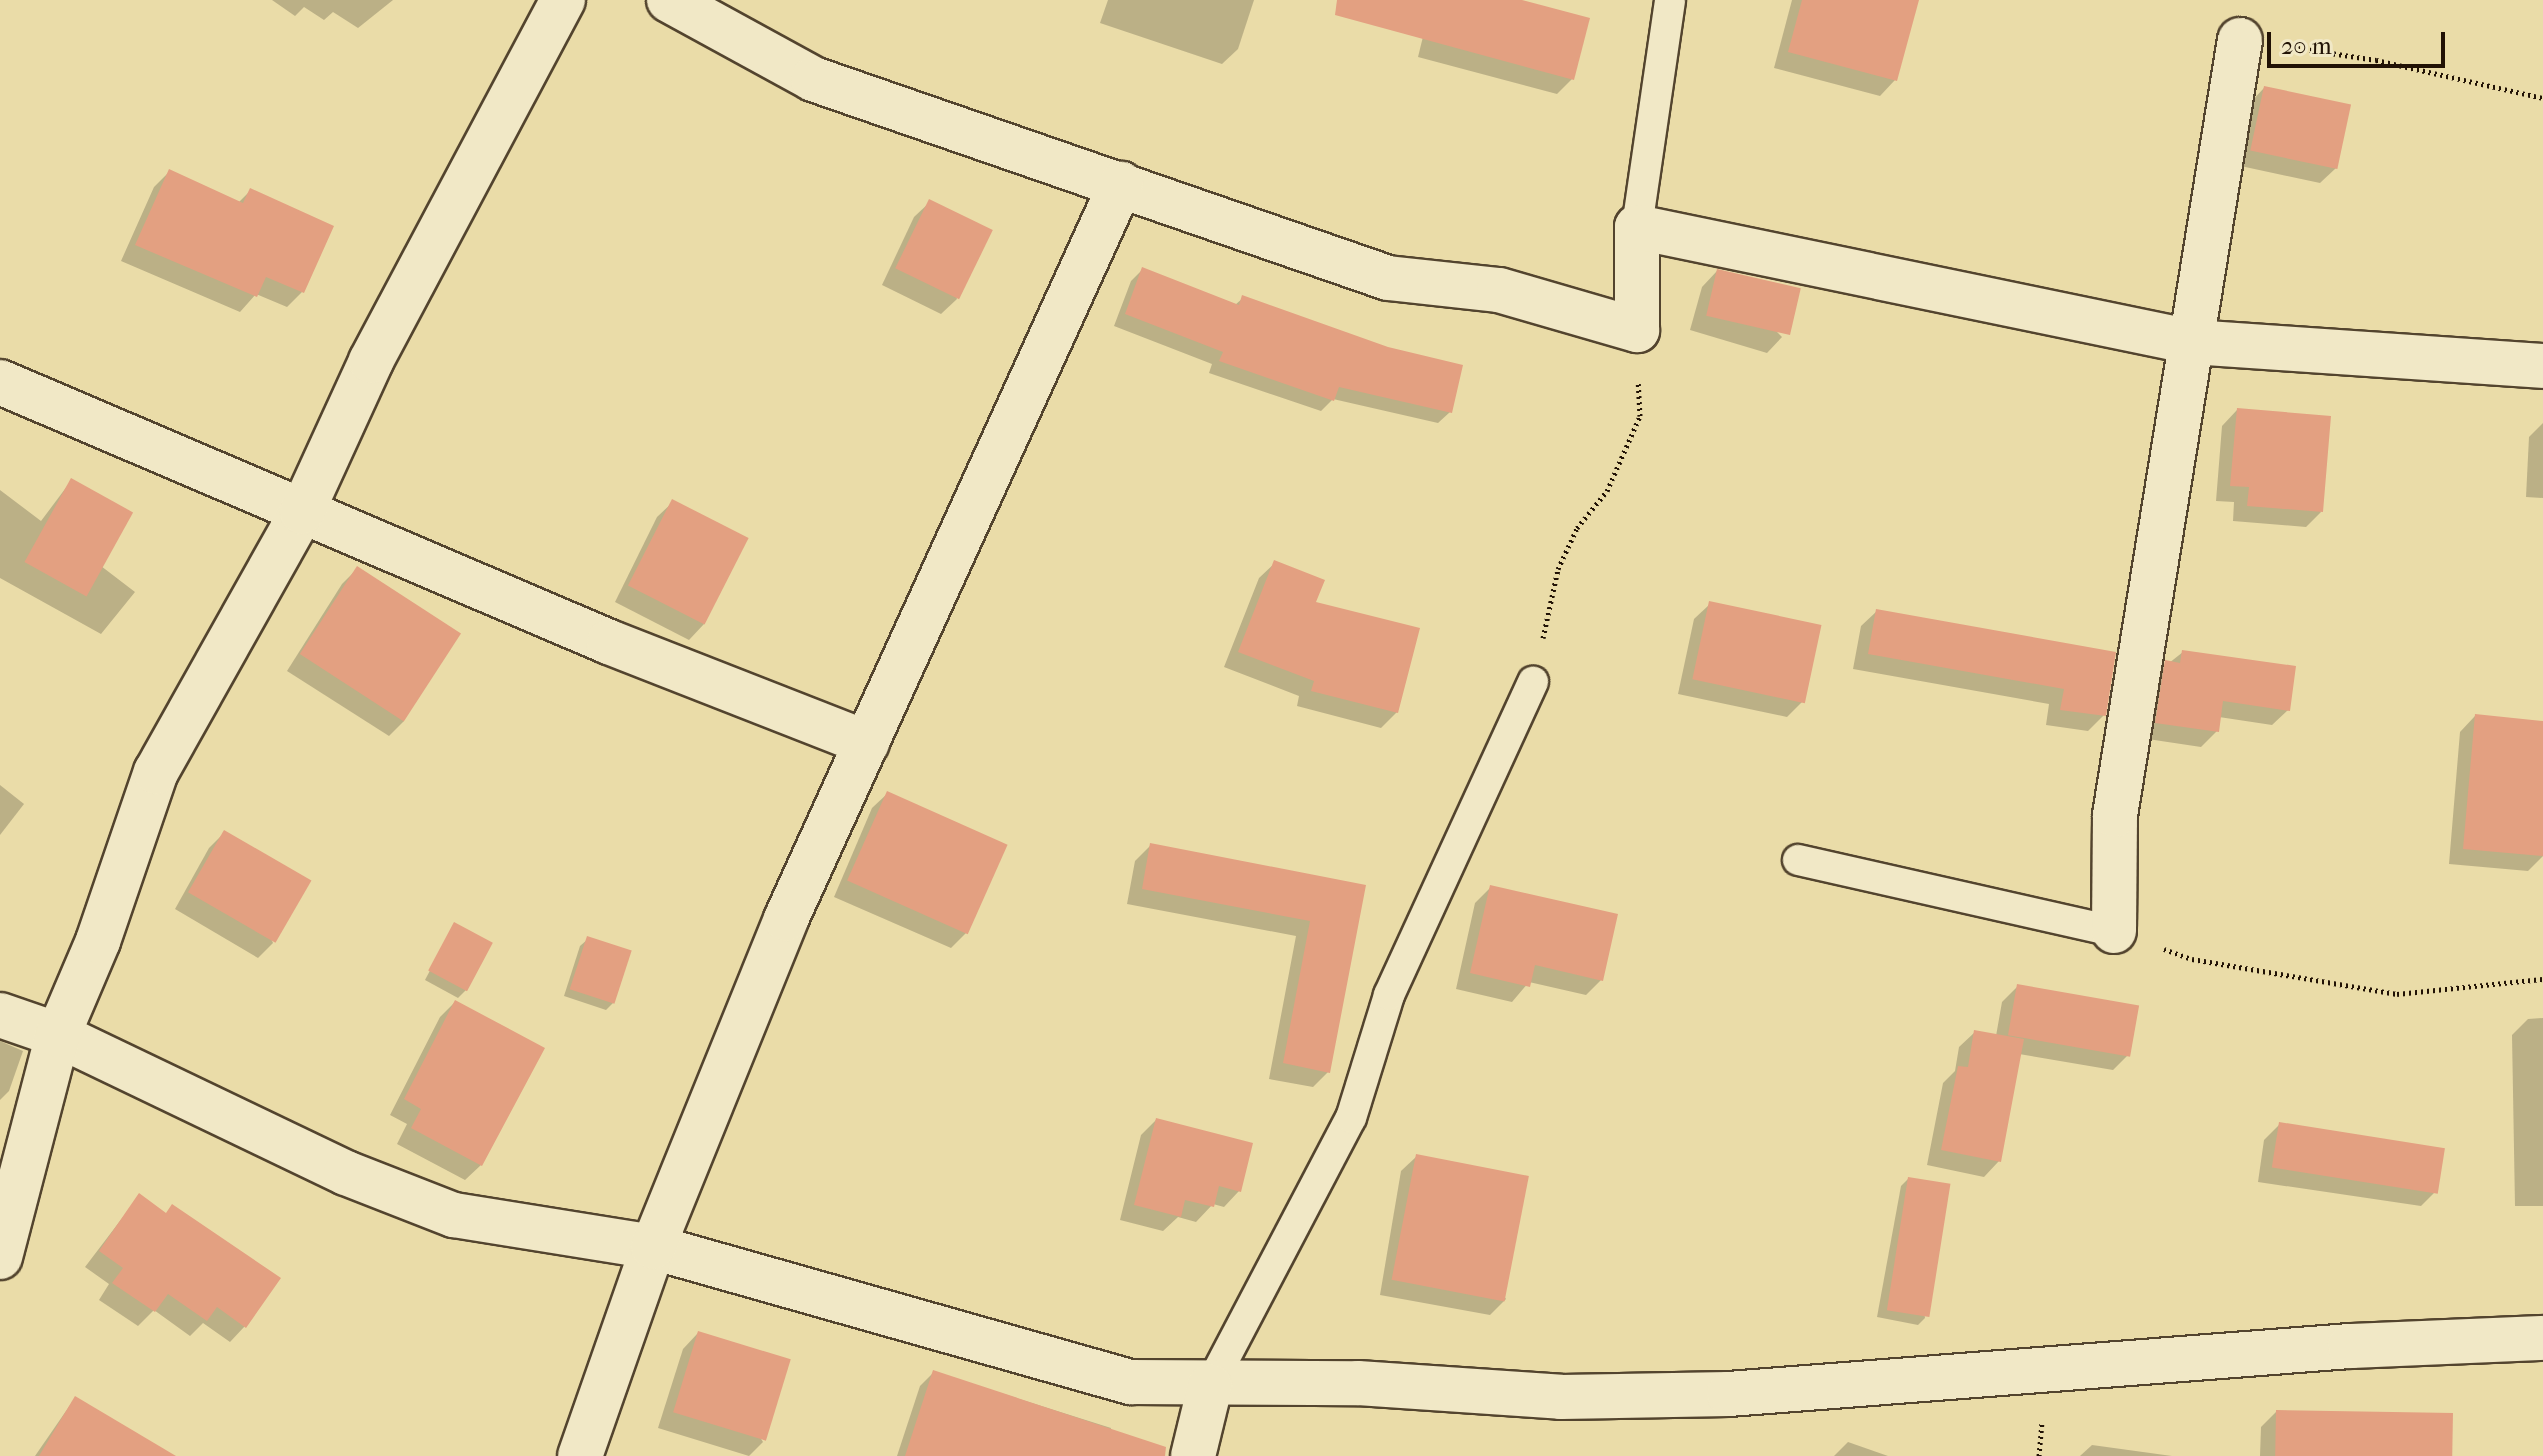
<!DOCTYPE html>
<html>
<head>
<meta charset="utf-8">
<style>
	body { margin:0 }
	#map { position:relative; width:2543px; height:1456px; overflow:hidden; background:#eadca8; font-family:"IM FELL French Canon",serif }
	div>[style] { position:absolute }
	.shadow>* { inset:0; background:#0003 }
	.building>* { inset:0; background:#e3a081; transform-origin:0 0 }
	.path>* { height:5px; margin-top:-2.5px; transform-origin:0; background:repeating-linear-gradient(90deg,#211205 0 2px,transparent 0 6px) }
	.roads { filter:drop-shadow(2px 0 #53442e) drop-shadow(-2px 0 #53442e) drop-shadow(0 2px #53442e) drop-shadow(0 -2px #53442e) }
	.service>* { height:30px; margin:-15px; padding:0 15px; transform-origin:15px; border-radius:15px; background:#f1e8c6 }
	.minor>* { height:44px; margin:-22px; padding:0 22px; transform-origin:22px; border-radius:22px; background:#f1e8c6 }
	span { translate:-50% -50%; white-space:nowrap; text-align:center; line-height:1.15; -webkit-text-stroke:8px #f1e8c6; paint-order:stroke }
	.scale { position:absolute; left:2267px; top:32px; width:178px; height:36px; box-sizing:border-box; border:4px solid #211205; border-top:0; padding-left:10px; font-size:24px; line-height:28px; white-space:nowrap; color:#211205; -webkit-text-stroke:6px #f1e8c6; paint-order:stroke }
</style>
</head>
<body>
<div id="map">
	<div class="shadow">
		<i style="clip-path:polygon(272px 0,393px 0,358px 28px,333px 12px,324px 20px,304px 7px,295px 16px)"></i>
		<i style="clip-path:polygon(1108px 0,1254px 0,1238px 49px,1222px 64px,1100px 23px)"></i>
		<i style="clip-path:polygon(1432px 0,1515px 0,1572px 79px,1557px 94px,1418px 57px)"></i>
		<i style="clip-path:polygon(1792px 0,1914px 0,1895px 80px,1880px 96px,1774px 68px)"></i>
		<i style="clip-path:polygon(2264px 88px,2336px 168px,2320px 183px,2236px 165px,2249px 104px)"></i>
		<i style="clip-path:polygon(169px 172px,238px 203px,250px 191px,302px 292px,287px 307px,256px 294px,240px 312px,121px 261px,154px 187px)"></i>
		<i style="clip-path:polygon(930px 202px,957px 299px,941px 314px,882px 285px,914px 217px)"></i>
		<i style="clip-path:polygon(1143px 269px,1235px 305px,1243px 298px,1450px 412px,1438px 423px,1333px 399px,1321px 411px,1209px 373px,1212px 364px,1114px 326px,1131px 281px)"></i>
		<i style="clip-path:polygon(1717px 271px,1782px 337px,1767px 353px,1690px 330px,1702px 287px)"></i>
		<i style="clip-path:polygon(2237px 410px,2321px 512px,2306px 527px,2233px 521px,2234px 502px,2216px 501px,2222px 426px)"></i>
		<i style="clip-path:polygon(2543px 423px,2543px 498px,2526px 497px,2529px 437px)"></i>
		<i style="clip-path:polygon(71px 481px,101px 566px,135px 592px,101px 634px,0 578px,0 490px,41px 521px)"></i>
		<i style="clip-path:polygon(673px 502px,704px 624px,689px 640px,615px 602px,657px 517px)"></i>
		<i style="clip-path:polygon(1275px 563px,1314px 603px,1397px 712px,1381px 728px,1297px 706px,1299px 696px,1224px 667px,1259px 578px)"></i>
		<i style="clip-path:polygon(357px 569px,404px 721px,389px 736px,287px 671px,342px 584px)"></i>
		<i style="clip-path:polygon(1710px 604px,1802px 702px,1787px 717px,1678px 694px,1694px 619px)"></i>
		<i style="clip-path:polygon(1877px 611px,2114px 653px,2104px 715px,2088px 731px,2046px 725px,2049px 704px,1853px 669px,1861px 626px)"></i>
		<i style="clip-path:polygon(2183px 652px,2288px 710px,2272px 725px,2219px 717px,2217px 731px,2201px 747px,2141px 738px,2150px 678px)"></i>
		<i style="clip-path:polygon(2475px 716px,2543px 723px,2543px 856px,2528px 871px,2449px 864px,2460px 732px)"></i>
		<i style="clip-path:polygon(0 785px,24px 804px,0 835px)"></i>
		<i style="clip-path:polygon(888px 793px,967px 932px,951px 948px,834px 897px,872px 808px)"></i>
		<i style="clip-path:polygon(224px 833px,273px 943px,258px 958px,175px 909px,209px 848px)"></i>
		<i style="clip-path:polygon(1151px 845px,1363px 886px,1328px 1072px,1313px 1087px,1269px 1079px,1296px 936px,1127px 904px,1135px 861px)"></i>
		<i style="clip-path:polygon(1490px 888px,1601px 980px,1586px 995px,1529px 982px,1512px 1002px,1456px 989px,1475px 903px)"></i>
		<i style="clip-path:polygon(454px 925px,466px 990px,458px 998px,425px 980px)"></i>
		<i style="clip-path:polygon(588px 939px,613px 1003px,606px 1010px,564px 996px,580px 946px)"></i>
		<i style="clip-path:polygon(2018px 986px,2128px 1055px,2113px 1070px,2019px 1054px,1999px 1161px,1984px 1177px,1927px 1165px,1943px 1083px,1955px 1071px,1959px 1047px,1975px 1032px,1996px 1036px,2002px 1002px)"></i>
		<i style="clip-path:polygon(455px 1002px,481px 1165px,465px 1180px,397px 1144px,407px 1124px,390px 1115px,440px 1017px)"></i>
		<i style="clip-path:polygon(2543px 1018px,2543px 1206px,2515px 1206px,2512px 1035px,2528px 1019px)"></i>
		<i style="clip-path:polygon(0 1041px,23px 1051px,9px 1091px,0 1100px)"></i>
		<i style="clip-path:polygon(1156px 1120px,1239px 1191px,1224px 1207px,1213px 1204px,1196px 1222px,1178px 1217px,1163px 1231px,1120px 1220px,1141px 1135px)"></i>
		<i style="clip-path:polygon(2280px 1124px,2436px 1191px,2421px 1206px,2258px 1182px,2264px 1140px)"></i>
		<i style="clip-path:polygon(1417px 1156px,1506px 1299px,1490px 1315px,1380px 1295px,1401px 1171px)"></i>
		<i style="clip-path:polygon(1908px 1179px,1925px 1318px,1918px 1325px,1877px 1317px,1901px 1186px)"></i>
		<i style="clip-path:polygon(139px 1196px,165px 1214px,245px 1326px,230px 1342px,203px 1323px,190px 1336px,154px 1310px,138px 1326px,99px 1300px,109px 1284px,85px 1267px)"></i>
		<i style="clip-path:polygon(698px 1333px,763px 1442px,749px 1456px,658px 1428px,683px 1349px)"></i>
		<i style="clip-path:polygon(934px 1372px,1111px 1428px,1105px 1456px,897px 1456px,920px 1386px)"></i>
		<i style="clip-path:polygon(75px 1398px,172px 1456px,35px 1456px)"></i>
		<i style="clip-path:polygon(2276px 1412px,2408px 1456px,2260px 1456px,2261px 1427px)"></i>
		<i style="clip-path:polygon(1848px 1442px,1888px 1456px,1834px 1456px)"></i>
		<i style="clip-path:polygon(2092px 1445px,2172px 1456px,2080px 1456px)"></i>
	</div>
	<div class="building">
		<i style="clip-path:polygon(1337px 0,1522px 0,1590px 18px,1574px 80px,1335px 15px)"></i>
		<i style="clip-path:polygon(1802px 0,1919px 0,1897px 81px,1788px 52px)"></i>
		<i style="left:2264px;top:86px;width:89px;height:66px;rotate:12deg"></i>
		<i style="clip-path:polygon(169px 169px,243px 203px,250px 188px,334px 226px,304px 293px,266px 277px,257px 297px,135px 245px)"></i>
		<i style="left:929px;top:199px;width:71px;height:77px;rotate:26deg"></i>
		<i style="clip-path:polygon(1142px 267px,1239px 305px,1242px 295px,1388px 347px,1463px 365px,1452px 413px,1339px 387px,1334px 401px,1219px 361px,1223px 352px,1125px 314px)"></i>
		<i style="left:1717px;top:269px;width:86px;height:48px;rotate:13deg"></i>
		<i style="clip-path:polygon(2237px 408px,2331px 416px,2323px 512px,2247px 506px,2249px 487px,2230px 486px)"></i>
		<i style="left:71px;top:478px;width:71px;height:96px;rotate:29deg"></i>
		<i style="left:672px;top:499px;width:86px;height:97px;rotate:27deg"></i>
		<i style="clip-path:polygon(1274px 560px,1325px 580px,1316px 602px,1420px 628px,1398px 713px,1311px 691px,1314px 681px,1238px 652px)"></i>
		<i style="left:357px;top:566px;width:124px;height:105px;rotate:33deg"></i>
		<i style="left:1709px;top:601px;width:115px;height:80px;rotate:12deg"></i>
		<i style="clip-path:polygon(1876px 609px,2116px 652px,2106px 716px,2060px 710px,2064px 689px,1868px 654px)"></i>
		<i style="clip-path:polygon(2182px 650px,2296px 666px,2290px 711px,2223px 701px,2219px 732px,2155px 723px,2165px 660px,2180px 663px)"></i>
		<i style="clip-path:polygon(2475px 714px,2543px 721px,2543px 856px,2463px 849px)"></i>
		<i style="left:887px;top:791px;width:132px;height:98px;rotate:24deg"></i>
		<i style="left:224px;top:830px;width:101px;height:72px;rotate:30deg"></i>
		<i style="clip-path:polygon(1150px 843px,1366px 885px,1330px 1073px,1283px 1063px,1310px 921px,1142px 889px)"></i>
		<i style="clip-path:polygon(1490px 885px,1618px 914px,1603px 981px,1535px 965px,1530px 987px,1470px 973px)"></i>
		<i style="left:454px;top:922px;width:44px;height:55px;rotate:28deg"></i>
		<i style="left:587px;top:936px;width:47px;height:56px;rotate:18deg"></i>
		<i style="left:2017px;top:984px;width:124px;height:52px;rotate:10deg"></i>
		<i style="clip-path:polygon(455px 1000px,545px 1048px,482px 1166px,411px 1128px,421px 1109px,404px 1099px)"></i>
		<i style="clip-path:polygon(1974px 1030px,2024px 1039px,2001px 1162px,1941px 1150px,1958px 1066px,1968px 1067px)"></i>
		<i style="clip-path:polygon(1156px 1118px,1253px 1143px,1241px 1192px,1219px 1186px,1214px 1207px,1185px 1200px,1181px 1217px,1134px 1205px)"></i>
		<i style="left:2279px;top:1122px;width:168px;height:46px;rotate:9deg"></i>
		<i style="left:1416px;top:1154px;width:115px;height:128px;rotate:11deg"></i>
		<i style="left:1908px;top:1177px;width:43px;height:135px;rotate:9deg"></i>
		<i style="clip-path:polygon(139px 1193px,166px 1213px,172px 1204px,281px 1278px,246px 1328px,217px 1307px,207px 1321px,168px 1294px,155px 1312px,112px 1283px,123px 1268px,99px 1251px)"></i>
		<i style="left:698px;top:1331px;width:97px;height:85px;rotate:17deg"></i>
		<i style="clip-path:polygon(933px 1370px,1166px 1447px,1165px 1456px,905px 1456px)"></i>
		<i style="clip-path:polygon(75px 1396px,176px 1456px,39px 1456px)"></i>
		<i style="left:2276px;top:1410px;width:177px;height:46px;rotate:1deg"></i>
	</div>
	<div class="path">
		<i style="left:2292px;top:47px;width:85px;rotate:8.8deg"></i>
		<i style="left:2376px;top:60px;width:171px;rotate:12.8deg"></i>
		<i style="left:1543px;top:638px;width:71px;rotate:-77.7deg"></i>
		<i style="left:1558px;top:569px;width:45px;rotate:-65.1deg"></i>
		<i style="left:1577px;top:528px;width:48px;rotate:-51deg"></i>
		<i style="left:1607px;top:491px;width:82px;rotate:-66.3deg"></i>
		<i style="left:1640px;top:416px;width:33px;rotate:-93deg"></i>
		<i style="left:2164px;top:949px;width:30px;rotate:20deg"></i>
		<i style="left:2192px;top:959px;width:208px;rotate:9.7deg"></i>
		<i style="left:2397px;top:994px;width:147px;rotate:-5.9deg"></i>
		<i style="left:2039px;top:1456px;width:35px;rotate:-85deg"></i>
	</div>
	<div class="roads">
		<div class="service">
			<i style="left:1637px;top:227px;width:229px;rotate:-81.7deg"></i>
			<i style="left:1798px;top:860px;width:324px;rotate:12.7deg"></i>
			<i style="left:1210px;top:1386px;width:303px;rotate:-62.3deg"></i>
			<i style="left:1351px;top:1118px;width:129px;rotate:-72.8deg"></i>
			<i style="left:1389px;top:995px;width:345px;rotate:-65.3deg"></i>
		</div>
		<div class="minor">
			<i style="left:669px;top:0;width:164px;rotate:28.7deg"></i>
			<i style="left:813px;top:79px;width:608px;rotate:19.09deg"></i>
			<i style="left:1388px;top:278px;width:112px;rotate:6.2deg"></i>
			<i style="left:1499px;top:290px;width:144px;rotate:16.2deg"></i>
			<i style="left:1637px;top:330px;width:103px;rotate:-90deg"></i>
			<i style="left:1637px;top:227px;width:567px;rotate:11.71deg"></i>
			<i style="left:2192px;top:342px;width:352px;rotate:3.9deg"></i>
			<i style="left:0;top:382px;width:662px;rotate:23.12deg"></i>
			<i style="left:609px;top:642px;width:277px;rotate:21.4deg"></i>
			<i style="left:2114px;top:931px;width:116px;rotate:-89.5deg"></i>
			<i style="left:2115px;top:815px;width:785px;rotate:-80.84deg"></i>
			<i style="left:0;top:1015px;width:61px;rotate:19deg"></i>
			<i style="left:58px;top:1035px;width:319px;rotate:25.6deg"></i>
			<i style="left:346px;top:1173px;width:116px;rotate:21.3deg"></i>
			<i style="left:454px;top:1215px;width:202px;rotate:9.1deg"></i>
			<i style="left:653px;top:1247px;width:497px;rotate:15.8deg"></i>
			<i style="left:1131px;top:1382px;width:227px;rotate:0.3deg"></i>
			<i style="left:1358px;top:1383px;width:203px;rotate:3.9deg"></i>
			<i style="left:1561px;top:1397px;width:168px;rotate:-1deg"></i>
			<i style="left:1729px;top:1394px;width:623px;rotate:-4.42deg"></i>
			<i style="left:2350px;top:1346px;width:193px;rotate:-2.4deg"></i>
			<i style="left:0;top:1257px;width:229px;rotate:-75.4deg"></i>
			<i style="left:58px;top:1035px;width:102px;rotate:-66.9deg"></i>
			<i style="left:98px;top:941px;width:179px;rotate:-71.1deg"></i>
			<i style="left:156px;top:772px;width:298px;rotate:-60.7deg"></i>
			<i style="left:302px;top:512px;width:166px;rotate:-65.4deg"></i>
			<i style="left:371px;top:361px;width:409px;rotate:-62deg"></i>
			<i style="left:580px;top:1456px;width:221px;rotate:-70.7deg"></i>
			<i style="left:653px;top:1247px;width:354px;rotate:-67.9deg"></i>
			<i style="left:786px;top:919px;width:808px;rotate:-65.5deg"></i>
			<i style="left:1193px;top:1456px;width:72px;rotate:-76.3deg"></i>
		</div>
	</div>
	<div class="scale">20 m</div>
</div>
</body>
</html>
